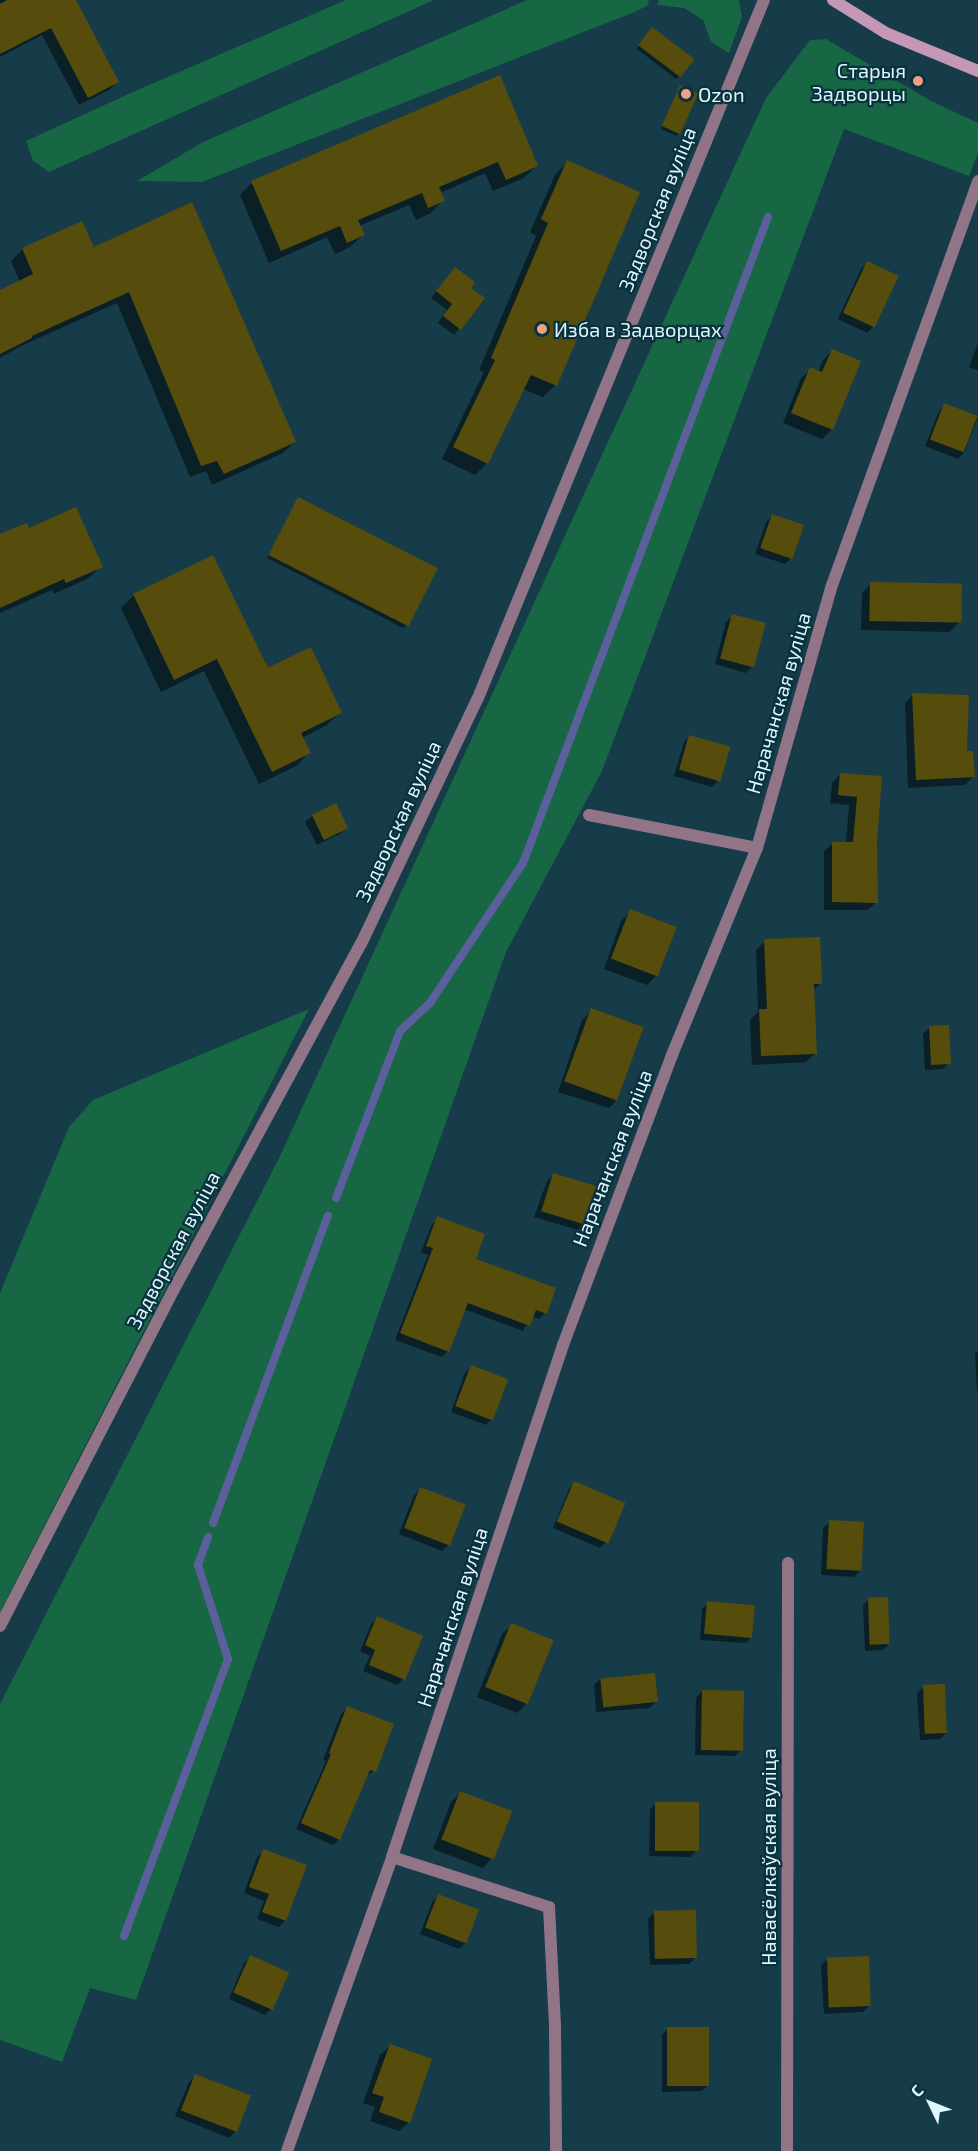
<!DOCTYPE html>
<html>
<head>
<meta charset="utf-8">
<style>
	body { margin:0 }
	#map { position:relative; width:978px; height:2151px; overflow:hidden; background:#153c48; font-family:"Exo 2",sans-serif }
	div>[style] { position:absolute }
	.green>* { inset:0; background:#176745 }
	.shadow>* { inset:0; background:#0007 }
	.stream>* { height:8px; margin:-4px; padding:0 4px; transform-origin:4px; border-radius:4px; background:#5b5f9c }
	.building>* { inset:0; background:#564d0d; transform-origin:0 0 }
	.street>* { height:12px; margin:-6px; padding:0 6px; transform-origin:6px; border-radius:6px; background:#917587 }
	.secondary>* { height:12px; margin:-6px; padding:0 6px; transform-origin:6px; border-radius:6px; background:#c497b4 }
	.dots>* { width:16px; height:16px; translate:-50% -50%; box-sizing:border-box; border:3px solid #08323d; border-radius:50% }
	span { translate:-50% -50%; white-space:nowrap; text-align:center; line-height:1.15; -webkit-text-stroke:4.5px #08323d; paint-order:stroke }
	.poi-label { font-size:20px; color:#e1f6fd }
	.right { translate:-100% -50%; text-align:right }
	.left { translate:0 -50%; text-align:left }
	.street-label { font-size:20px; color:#e1f6fd }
	.north { position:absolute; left:900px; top:2073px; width:60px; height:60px; -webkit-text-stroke:4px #08323d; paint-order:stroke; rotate:313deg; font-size:16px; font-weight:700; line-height:24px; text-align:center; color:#e1f6fd }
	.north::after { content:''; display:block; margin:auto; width:21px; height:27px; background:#e1f6fd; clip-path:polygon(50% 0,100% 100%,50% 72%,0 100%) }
</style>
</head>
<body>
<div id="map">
	<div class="green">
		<i style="clip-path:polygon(346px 0,434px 0,49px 172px,33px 161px,26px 141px,133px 92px)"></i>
		<i style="clip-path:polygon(527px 0,649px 0,647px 6px,632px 13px,202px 182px,137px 181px,203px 142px)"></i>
		<i style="clip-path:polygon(659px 0,739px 0,742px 17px,729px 53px,711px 42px,703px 20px,684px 8px,657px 5px)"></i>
		<i style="clip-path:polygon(826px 39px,931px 101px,978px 123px,978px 153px,969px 176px,844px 129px,602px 771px,506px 952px,136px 2000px,90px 1988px,62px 2062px,0 2040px,0 1704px,280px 1156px,766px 98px,810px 40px)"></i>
		<i style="clip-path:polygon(309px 1009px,0 1612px,0 1293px,69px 1127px,93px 1100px)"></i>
	</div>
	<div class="shadow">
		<i style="clip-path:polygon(0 0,74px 0,117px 82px,109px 90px,79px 105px,42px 35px,0 57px)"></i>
		<i style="clip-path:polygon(649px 32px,679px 76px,676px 79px,637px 49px)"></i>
		<i style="clip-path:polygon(499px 77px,536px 166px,524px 178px,493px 191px,485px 173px,440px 193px,443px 200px,431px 213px,416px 220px,409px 205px,359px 226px,363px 235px,350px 247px,335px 254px,327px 237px,269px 263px,240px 195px,252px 183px)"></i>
		<i style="clip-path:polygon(680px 87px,679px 133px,677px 136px,661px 129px)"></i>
		<i style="clip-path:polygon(567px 162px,556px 385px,543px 397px,523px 389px,487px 463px,475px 475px,442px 459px,484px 372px,479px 370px,536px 236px,530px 232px,555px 175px)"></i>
		<i style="clip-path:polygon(23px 249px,93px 249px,295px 442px,283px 453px,212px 485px,206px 471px,190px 477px,117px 303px,23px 345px,0 358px,0 292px,20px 282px,11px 261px)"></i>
		<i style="clip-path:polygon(867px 263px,873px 327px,867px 333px,838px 319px,861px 269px)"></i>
		<i style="clip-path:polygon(449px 275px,483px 298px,454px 335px,438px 323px,447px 310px,431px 298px)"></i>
		<i style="clip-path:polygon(978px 343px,978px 370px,969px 367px)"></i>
		<i style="clip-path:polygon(832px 351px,859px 362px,831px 430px,822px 439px,783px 423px,801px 378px,811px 369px,818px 372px,823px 360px)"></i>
		<i style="clip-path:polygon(945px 405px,978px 417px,964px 453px,958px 459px,925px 446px,939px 411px)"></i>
		<i style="clip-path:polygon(296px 502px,406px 626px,403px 628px,267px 558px)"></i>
		<i style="clip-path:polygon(772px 516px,791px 558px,785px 564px,755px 554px,766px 522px)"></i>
		<i style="clip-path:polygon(0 536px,101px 566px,89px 578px,54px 594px,52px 590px,0 613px)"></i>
		<i style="clip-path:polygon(871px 584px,959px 622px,950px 632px,861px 630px,862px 593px)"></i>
		<i style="clip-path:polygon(134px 595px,269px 669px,341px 712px,327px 725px,302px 738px,309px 753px,296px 766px,259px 784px,204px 671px,161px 692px,121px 608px)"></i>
		<i style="clip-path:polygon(733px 616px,764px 624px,752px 667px,746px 673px,715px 664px,726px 622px)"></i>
		<i style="clip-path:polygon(913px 695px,966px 752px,973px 777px,965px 785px,908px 788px,905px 703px)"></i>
		<i style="clip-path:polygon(690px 736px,718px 781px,712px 787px,674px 776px,684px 742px)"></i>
		<i style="clip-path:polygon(840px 774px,880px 777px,875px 842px,876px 902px,868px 910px,824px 910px,824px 851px,833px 843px,846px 843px,849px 805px,830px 803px,832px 783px)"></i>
		<i style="clip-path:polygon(335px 805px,346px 828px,340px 834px,317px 845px,305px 822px,312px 816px)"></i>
		<i style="clip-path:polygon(631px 911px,656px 976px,647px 985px,604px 969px,621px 921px)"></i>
		<i style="clip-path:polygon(765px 941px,821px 983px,813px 991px,816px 1053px,806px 1062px,752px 1065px,750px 1020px,758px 1012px,756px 950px)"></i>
		<i style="clip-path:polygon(592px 1010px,618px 1099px,609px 1108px,558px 1092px,582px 1020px)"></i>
		<i style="clip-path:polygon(930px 1027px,949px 1063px,943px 1069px,925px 1070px,923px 1034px)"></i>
		<i style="clip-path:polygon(553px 1175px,584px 1224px,578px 1230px,534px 1217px,547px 1181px)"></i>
		<i style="clip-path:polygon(438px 1218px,474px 1259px,545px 1313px,539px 1319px,532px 1316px,523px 1331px,464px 1309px,448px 1351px,442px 1357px,395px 1340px,428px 1255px,421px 1252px,432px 1224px)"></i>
		<i style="clip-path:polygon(978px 1351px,978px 1391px,977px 1391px,975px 1354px)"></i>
		<i style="clip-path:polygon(471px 1367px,492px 1419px,486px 1425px,451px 1412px,465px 1373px)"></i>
		<i style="clip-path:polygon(575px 1483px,623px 1504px,606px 1542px,600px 1548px,553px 1528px,569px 1489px)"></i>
		<i style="clip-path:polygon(420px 1489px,449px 1545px,442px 1551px,399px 1534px,414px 1495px)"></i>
		<i style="clip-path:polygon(830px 1522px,860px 1571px,854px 1577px,821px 1575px,823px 1528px)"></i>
		<i style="clip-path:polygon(869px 1599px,889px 1644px,883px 1650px,865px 1651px,863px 1606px)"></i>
		<i style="clip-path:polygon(708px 1603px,752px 1637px,746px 1643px,700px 1640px,702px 1609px)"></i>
		<i style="clip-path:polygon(378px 1618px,421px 1636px,403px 1679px,397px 1685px,363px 1671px,370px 1656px,360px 1651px,371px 1624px)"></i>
		<i style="clip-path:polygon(512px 1625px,527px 1703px,517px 1713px,477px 1697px,502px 1634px)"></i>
		<i style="clip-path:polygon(600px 1679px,656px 1702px,650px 1708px,596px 1712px,594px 1685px)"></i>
		<i style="clip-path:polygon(924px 1687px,946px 1733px,940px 1739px,920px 1740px,917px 1693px)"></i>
		<i style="clip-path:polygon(702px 1691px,741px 1750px,735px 1756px,695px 1755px,696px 1698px)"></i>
		<i style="clip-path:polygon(347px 1708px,374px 1771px,366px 1776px,339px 1839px,333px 1845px,296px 1829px,326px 1761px,323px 1760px,341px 1714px)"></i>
		<i style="clip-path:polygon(460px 1793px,492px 1858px,483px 1868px,433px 1849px,451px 1802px)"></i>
		<i style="clip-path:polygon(656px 1803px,696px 1851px,690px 1857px,649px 1856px,650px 1809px)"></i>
		<i style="clip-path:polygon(264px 1851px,285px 1921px,279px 1927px,257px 1919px,264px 1901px,244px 1893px,257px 1857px)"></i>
		<i style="clip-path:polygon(438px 1896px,477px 1910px,466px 1943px,459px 1949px,420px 1934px,432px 1902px)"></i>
		<i style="clip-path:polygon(654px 1913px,695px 1958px,689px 1964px,650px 1965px,648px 1919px)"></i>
		<i style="clip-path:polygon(251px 1957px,271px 2009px,265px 2015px,229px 1999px,244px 1963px)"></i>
		<i style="clip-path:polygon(828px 1959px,870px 2005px,863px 2012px,824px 2014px,821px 1965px)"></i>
		<i style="clip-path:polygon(668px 2029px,708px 2085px,702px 2091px,662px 2092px,662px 2035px)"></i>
		<i style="clip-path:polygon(390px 2046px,409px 2122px,399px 2131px,370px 2121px,375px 2107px,363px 2103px,380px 2055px)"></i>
		<i style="clip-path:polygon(196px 2076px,235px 2132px,229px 2138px,175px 2116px,189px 2082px)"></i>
	</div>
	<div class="stream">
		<i style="left:336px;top:1198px;width:179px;rotate:-69deg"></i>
		<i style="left:400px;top:1031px;width:41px;rotate:-43deg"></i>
		<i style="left:430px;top:1003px;width:168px;rotate:-56.4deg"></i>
		<i style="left:523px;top:863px;width:691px;rotate:-69.23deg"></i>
		<i style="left:213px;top:1523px;width:328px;rotate:-69.5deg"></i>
		<i style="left:124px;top:1936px;width:296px;rotate:-69.4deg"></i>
		<i style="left:228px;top:1659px;width:99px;rotate:-107.7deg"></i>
		<i style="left:198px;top:1565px;width:30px;rotate:-70deg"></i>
	</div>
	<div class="building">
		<i style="clip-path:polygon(7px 0,76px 0,119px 82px,88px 98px,51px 28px,0 54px,0 4px)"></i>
		<i style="left:652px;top:27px;width:53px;height:23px;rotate:37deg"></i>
		<i style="clip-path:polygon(500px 75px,538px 166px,506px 180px,498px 162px,439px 187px,445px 201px,428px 208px,422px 193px,358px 220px,365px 235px,347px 243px,340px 226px,281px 251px,251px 181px)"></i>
		<i style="left:680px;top:85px;width:20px;height:45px;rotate:24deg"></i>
		<i style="clip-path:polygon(567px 160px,640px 192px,557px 386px,531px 375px,488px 464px,453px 447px,495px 360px,491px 358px,548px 223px,541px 219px)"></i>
		<i style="clip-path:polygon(192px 202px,296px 442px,224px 474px,217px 461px,201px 466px,129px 292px,32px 336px,32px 338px,0 354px,0 290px,33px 274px,22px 248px,82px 221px,94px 247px)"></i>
		<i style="left:867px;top:261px;width:35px;height:57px;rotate:25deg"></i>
		<i style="clip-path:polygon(455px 267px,475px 282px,471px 288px,485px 298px,461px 330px,443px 316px,452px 304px,436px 291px)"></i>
		<i style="clip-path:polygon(832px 349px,861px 361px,833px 430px,791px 413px,810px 367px,822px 372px)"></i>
		<i style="left:944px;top:403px;width:36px;height:39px;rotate:21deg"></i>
		<i style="left:298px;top:497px;width:157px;height:65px;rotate:27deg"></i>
		<i style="clip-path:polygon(76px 507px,103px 567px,66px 583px,64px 579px,0 608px,0 534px,27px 523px,29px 528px)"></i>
		<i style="left:772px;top:514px;width:34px;height:36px;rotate:19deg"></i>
		<i style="clip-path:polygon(213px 555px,265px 662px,269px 667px,311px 647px,342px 713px,301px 733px,311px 753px,272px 772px,217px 659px,174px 680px,133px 594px)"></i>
		<i style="left:870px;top:582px;width:92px;height:39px;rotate:1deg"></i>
		<i style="left:732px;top:614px;width:35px;height:46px;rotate:15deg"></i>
		<i style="clip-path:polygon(912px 693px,969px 695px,967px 751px,973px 751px,975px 777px,916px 780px)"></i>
		<i style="left:689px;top:735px;width:43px;height:36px;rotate:16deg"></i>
		<i style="clip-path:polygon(840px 773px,882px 776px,877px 842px,878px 903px,832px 902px,832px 842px,853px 842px,857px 797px,838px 795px)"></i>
		<i style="left:336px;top:803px;width:28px;height:27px;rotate:64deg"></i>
		<i style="left:630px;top:909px;width:50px;height:53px;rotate:21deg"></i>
		<i style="clip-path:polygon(820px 937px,822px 984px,814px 984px,817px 1054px,761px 1056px,759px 1009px,767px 1009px,764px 939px)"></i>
		<i style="left:591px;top:1008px;width:56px;height:78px;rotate:20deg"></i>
		<i style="left:949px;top:1025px;width:39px;height:20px;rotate:87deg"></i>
		<i style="left:553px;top:1173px;width:48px;height:40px;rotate:17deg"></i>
		<i style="clip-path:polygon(437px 1216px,485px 1234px,476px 1259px,556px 1288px,547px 1314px,536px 1310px,530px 1326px,468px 1303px,449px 1352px,400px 1333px,433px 1248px,426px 1246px)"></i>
		<i style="left:471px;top:1365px;width:40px;height:44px;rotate:21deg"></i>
		<i style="left:574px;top:1481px;width:56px;height:44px;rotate:23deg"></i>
		<i style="left:420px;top:1487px;width:49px;height:44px;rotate:21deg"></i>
		<i style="left:829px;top:1520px;width:35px;height:49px;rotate:3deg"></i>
		<i style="left:888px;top:1597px;width:47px;height:20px;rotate:88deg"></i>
		<i style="left:707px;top:1601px;width:48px;height:33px;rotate:5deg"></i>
		<i style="clip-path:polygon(377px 1616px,423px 1636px,405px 1680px,369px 1665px,375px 1650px,365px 1645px)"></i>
		<i style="left:511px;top:1623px;width:46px;height:69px;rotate:22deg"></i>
		<i style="left:655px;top:1673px;width:29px;height:55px;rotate:84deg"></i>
		<i style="left:945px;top:1684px;width:49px;height:22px;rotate:88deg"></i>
		<i style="left:702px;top:1690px;width:42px;height:60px;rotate:1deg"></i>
		<i style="clip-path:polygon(347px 1706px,394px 1724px,376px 1772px,370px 1770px,340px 1840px,301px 1823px,331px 1754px,329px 1753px)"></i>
		<i style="left:460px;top:1791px;width:56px;height:52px;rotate:21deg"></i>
		<i style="left:655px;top:1802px;width:44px;height:49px"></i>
		<i style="clip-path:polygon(263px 1849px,307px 1865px,286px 1921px,262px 1912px,269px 1894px,249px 1887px)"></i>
		<i style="left:438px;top:1894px;width:44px;height:36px;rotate:21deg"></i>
		<i style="left:696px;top:1910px;width:48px;height:42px;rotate:89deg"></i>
		<i style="left:250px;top:1955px;width:43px;height:41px;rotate:24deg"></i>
		<i style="left:869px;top:1956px;width:50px;height:42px;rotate:88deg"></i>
		<i style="left:667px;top:2027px;width:42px;height:59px"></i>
		<i style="clip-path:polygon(390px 2044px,432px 2059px,410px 2123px,379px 2112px,384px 2097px,372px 2093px)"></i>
		<i style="left:195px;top:2074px;width:60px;height:39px;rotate:21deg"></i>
	</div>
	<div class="street">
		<i style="left:589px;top:815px;width:171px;rotate:11.1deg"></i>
		<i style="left:0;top:1626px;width:377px;rotate:-62.7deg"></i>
		<i style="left:173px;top:1291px;width:395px;rotate:-61.6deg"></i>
		<i style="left:361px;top:944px;width:272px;rotate:-64.6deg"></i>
		<i style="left:478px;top:698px;width:754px;rotate:-67.72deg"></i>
		<i style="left:392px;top:1857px;width:165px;rotate:17.7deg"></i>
		<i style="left:549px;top:1907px;width:119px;rotate:87.1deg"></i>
		<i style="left:555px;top:2026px;width:125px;rotate:89.5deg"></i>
		<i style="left:287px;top:2151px;width:312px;rotate:-70.3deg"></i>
		<i style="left:392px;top:1857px;width:540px;rotate:-71.53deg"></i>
		<i style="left:563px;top:1345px;width:310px;rotate:-69.4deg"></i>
		<i style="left:672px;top:1055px;width:224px;rotate:-67.7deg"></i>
		<i style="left:757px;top:848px;width:270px;rotate:-74.1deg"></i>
		<i style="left:831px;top:588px;width:433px;rotate:-70.1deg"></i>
		<i style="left:787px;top:2151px;width:588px;rotate:-89.9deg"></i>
	</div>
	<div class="secondary">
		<i style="left:833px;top:0;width:62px;rotate:31.9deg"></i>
		<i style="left:886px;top:33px;width:100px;rotate:22.4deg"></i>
	</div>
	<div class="dots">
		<i style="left:918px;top:81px;background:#f39f82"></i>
		<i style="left:686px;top:94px;background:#f39f82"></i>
		<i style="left:542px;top:329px;background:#f39f82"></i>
	</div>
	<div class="poi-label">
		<span class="right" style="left:906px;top:82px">Старыя<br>Задворцы</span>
		<span class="left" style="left:698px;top:94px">Ozon</span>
		<span class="left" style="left:554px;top:329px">Изба в Задворцах</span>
	</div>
	<div class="street-label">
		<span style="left:657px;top:209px;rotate:-68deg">Задворская вуліца</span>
		<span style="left:778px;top:703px;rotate:-74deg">Нарачанская вуліца</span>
		<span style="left:398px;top:821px;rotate:-65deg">Задворская вуліца</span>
		<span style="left:612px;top:1158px;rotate:-69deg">Нарачанская вуліца</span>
		<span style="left:173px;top:1250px;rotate:-62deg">Задворская вуліца</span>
		<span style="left:452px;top:1617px;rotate:-72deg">Нарачанская вуліца</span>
		<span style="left:768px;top:1857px;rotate:-90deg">Навасёлкаўская вуліца</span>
	</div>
	<div class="north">С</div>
</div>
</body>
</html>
